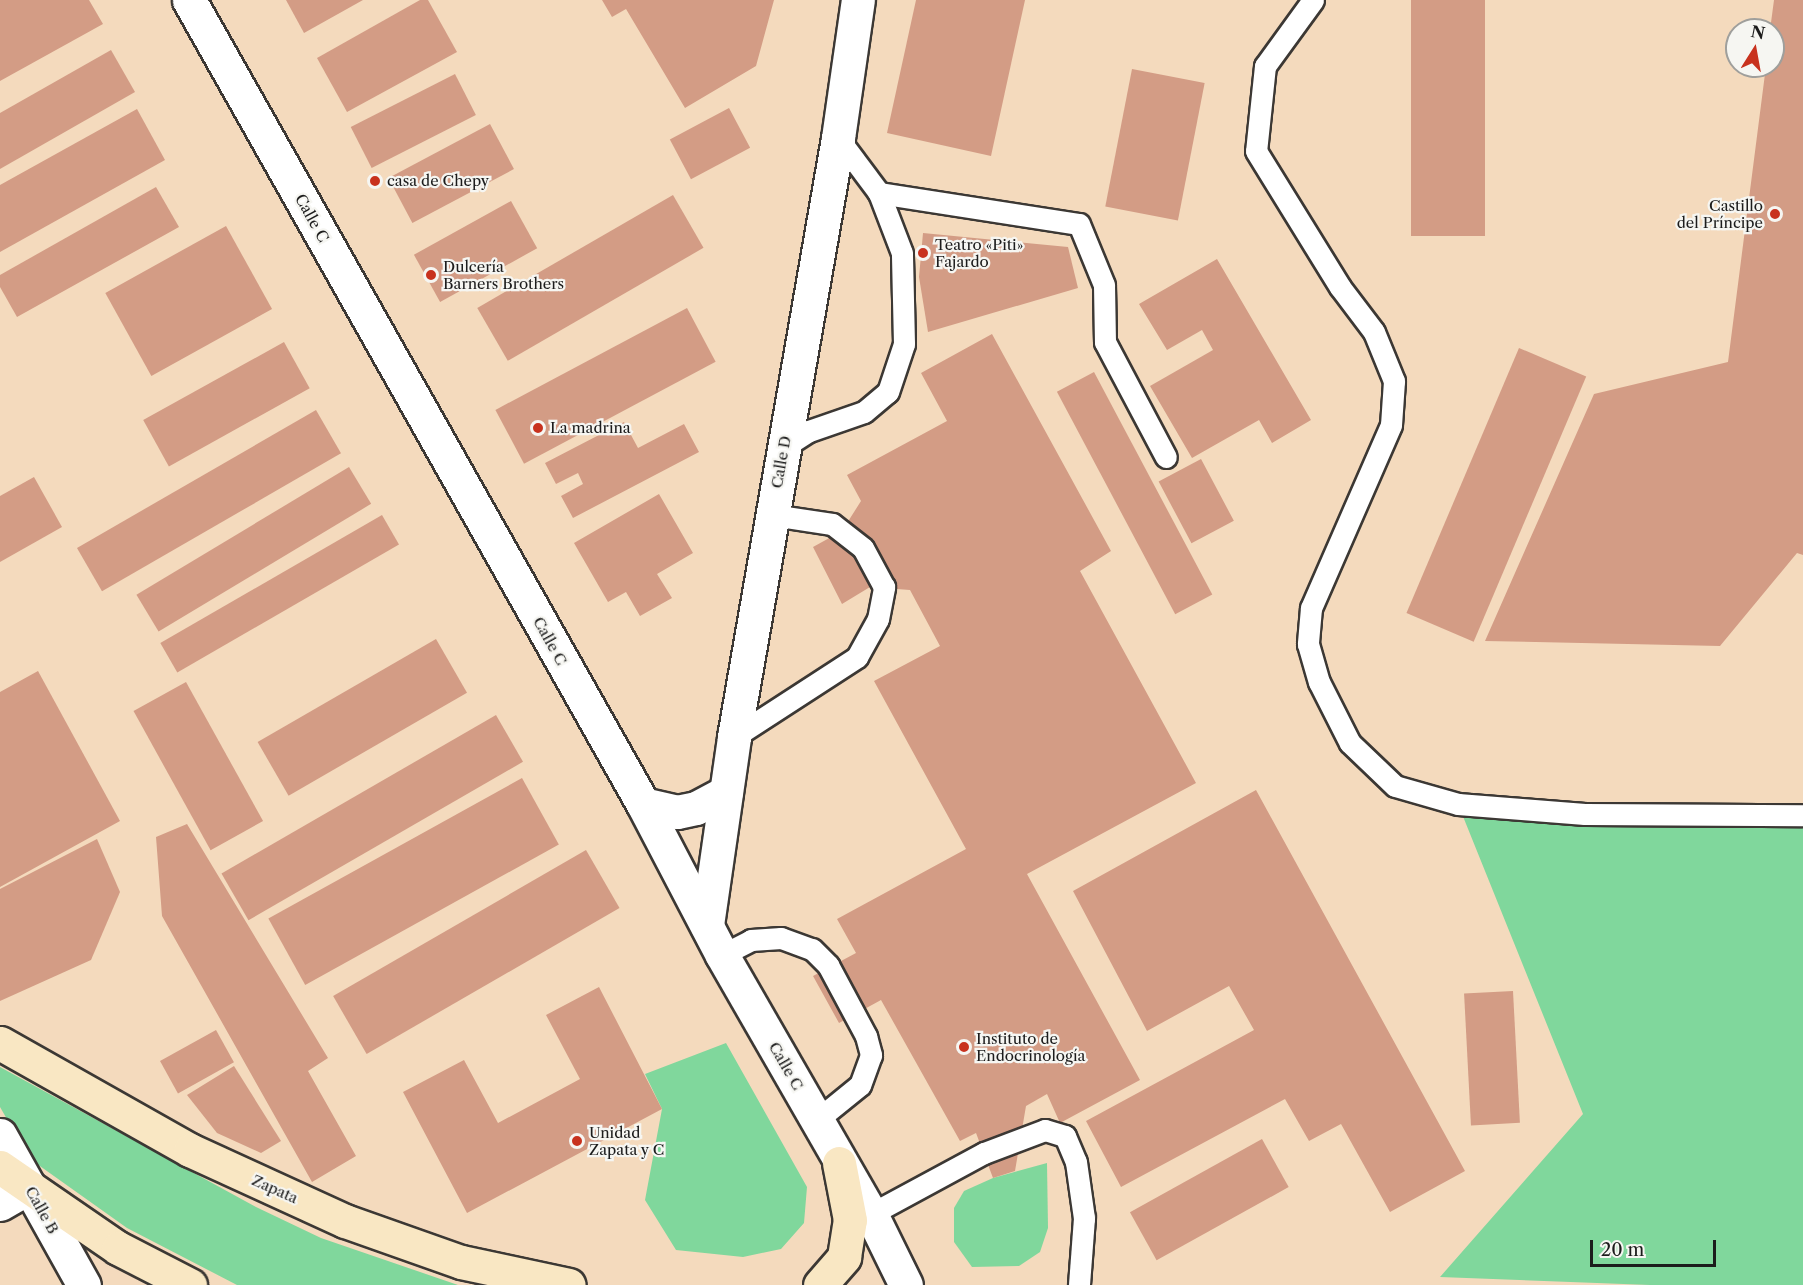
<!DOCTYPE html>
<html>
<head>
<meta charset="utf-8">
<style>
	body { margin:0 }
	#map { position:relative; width:1803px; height:1285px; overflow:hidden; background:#f4dabd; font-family:"Libre Caslon Text",serif }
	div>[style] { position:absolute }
	.green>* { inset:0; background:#80d79c }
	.building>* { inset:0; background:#d39c85; transform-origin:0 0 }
	.roads { filter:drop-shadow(2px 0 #3c3834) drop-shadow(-2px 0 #3c3834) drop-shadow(0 2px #3c3834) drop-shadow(0 -2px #3c3834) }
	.service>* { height:21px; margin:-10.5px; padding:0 10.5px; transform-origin:10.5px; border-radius:10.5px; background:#fff }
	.minor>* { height:33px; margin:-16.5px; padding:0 16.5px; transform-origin:16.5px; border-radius:16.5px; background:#fff }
	.tertiary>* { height:33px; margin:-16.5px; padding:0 16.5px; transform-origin:16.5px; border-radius:16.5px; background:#fff }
	.secondary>* { height:33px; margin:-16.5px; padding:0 16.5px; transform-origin:16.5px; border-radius:16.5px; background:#f9e7c3 }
	.dots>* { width:16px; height:16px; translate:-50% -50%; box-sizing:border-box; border:3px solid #f6f6f2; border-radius:50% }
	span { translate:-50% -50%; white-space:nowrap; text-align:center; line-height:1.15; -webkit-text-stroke:4.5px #f6f6f2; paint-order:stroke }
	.poi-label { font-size:15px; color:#1c1c1c }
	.left { translate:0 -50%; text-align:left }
	.right { translate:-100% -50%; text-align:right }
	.street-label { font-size:15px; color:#1c1c1c }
	.north { position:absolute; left:1725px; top:18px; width:60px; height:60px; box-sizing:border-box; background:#f6f6f2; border:2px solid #9f9f9c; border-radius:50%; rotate:11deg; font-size:16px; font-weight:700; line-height:24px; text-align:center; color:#1c1c1c }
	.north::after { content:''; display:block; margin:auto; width:21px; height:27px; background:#c8321e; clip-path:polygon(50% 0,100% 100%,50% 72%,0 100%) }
	.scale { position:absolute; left:1590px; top:1240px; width:126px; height:27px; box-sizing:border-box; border:3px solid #1c1c1c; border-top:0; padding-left:8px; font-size:18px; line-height:21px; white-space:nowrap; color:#1c1c1c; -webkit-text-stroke:4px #f6f6f2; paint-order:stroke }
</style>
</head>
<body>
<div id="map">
	<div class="green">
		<i style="clip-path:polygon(1458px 804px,1803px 812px,1803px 1285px,1650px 1285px,1440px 1277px,1583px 1114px)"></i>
		<i style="clip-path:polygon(726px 1043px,807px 1187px,804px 1223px,781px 1249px,743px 1257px,676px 1250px,645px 1200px,662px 1109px,645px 1074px)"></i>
		<i style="clip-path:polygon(0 1067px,256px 1207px,321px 1238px,458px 1285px,237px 1285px,127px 1228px,30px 1159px,0 1107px)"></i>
		<i style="clip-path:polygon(1047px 1163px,1048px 1228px,1040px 1252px,1019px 1266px,972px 1267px,954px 1242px,954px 1208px,964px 1191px,993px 1178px)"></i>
	</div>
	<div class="building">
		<i style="clip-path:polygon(0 0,89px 0,103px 24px,0 81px)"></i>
		<i style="clip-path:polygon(286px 0,363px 0,304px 33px)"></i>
		<i style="clip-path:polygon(420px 0,428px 0,457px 52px,347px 112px,317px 58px)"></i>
		<i style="clip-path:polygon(602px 0,774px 0,756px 66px,685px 108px,626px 9px,612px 17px)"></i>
		<i style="clip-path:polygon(916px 0,1025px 0,991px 156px,887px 133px)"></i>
		<i style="left:1411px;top:0;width:74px;height:236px"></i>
		<i style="clip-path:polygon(1774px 0,1803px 0,1803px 555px,1797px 553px,1720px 646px,1485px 641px,1594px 394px,1728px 362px,1766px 66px,1773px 66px,1770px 30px)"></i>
		<i style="clip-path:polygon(111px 50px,135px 92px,0 169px,0 113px)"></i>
		<i style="left:1132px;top:69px;width:74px;height:140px;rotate:11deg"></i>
		<i style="left:455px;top:74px;width:46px;height:117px;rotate:63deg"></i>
		<i style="left:729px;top:108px;width:45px;height:67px;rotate:62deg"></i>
		<i style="clip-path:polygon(137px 109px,165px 160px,0 252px,0 185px)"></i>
		<i style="left:490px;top:124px;width:51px;height:115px;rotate:62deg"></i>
		<i style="clip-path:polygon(156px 187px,179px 227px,17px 317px,0 287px,0 275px)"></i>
		<i style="left:673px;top:195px;width:61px;height:226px;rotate:60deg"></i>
		<i style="left:511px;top:201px;width:54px;height:111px;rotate:61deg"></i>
		<i style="left:226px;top:226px;width:95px;height:138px;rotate:61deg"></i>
		<i style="clip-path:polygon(923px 233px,1068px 247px,1078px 288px,928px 332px,919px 277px)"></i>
		<i style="clip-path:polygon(1217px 259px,1311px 420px,1272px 443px,1259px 420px,1192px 458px,1150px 386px,1213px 350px,1202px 330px,1167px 350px,1139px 304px)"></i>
		<i style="left:687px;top:308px;width:61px;height:217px;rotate:62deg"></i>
		<i style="clip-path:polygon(992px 334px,1111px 551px,1080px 571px,1196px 783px,1027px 874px,1140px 1080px,1060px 1123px,1047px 1094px,1026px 1106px,1015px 1171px,993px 1178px,976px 1133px,960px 1141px,881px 1000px,839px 1023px,813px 976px,856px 953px,837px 919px,966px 849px,874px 681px,940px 646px,910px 590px,870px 587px,842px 604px,813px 547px,842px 531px,861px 501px,847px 475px,947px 421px,921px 373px)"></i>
		<i style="left:284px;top:342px;width:53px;height:161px;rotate:61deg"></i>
		<i style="left:1519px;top:348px;width:73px;height:288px;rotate:23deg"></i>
		<i style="left:1094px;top:372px;width:252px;height:42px;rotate:62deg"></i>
		<i style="left:316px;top:410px;width:50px;height:276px;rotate:60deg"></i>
		<i style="clip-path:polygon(624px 422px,638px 448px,684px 424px,699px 452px,573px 518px,561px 496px,583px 484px,578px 473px,556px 484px,545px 463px)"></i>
		<i style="left:1201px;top:459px;width:70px;height:48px;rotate:62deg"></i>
		<i style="left:349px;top:467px;width:43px;height:248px;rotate:59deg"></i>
		<i style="clip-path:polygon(34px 477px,62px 527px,0 562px,0 496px)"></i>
		<i style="clip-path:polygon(659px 494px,693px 553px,657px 574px,672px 598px,640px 616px,626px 592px,608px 602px,574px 543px)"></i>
		<i style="left:382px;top:515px;width:34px;height:256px;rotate:60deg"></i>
		<i style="left:436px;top:639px;width:62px;height:206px;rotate:60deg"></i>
		<i style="clip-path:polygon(38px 671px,120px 821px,0 887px,0 692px)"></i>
		<i style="left:186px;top:682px;width:159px;height:60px;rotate:61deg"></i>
		<i style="left:496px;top:715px;width:54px;height:317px;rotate:60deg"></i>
		<i style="left:522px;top:778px;width:76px;height:290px;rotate:61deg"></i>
		<i style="clip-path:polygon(1256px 790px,1465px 1171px,1390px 1212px,1341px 1124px,1309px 1141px,1285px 1099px,1121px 1187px,1086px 1121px,1254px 1030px,1229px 986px,1147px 1031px,1073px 891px)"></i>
		<i style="clip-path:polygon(187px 824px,328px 1058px,308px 1071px,356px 1156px,312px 1182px,162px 916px,156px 837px)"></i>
		<i style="clip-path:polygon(97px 839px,120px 892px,91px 960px,0 1001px,0 889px)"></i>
		<i style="left:586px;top:850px;width:67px;height:292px;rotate:60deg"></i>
		<i style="clip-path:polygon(599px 987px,662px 1109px,467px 1213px,403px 1092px,464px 1060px,498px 1123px,580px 1079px,546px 1015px)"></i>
		<i style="left:1513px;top:991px;width:132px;height:49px;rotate:87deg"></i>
		<i style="left:216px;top:1030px;width:37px;height:64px;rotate:61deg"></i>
		<i style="clip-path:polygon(234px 1066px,281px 1141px,261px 1153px,217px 1133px,187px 1095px)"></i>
		<i style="left:1262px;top:1139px;width:55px;height:151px;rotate:61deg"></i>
	</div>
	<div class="roads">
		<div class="service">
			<i style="left:1313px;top:0;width:82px;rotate:126deg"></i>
			<i style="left:1265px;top:66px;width:85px;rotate:96deg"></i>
			<i style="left:1256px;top:151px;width:160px;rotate:58.3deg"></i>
			<i style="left:1340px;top:287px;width:56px;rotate:52.9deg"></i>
			<i style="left:1374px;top:332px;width:53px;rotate:67.8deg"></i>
			<i style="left:1394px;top:381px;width:44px;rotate:93.9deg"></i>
			<i style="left:1391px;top:425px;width:200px;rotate:113.6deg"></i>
			<i style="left:1311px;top:608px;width:36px;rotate:95deg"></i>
			<i style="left:1308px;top:644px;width:40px;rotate:74deg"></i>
			<i style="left:1319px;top:682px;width:68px;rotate:63.1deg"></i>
			<i style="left:1350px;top:743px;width:62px;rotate:43.7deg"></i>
			<i style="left:1395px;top:786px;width:66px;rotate:15.9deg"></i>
			<i style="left:1458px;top:804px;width:127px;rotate:4.5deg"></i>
			<i style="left:1585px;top:814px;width:218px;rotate:0.3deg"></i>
			<i style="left:879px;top:193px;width:202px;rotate:8.8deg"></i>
			<i style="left:1079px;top:224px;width:66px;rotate:67.7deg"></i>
			<i style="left:1104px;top:285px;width:57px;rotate:89deg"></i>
			<i style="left:1105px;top:342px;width:130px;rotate:62.1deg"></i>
			<i style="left:784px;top:447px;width:30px;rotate:-33deg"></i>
			<i style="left:809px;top:431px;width:58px;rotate:-19.1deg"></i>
			<i style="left:864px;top:412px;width:31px;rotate:-40deg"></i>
			<i style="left:888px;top:392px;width:51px;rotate:-71.6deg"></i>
			<i style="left:904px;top:344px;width:91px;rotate:-91.3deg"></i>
			<i style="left:902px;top:253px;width:64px;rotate:-111deg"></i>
			<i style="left:879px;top:193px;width:69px;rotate:-126.7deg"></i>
			<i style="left:734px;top:737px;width:147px;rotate:-33deg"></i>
			<i style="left:857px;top:657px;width:43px;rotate:-61.1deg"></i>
			<i style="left:878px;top:619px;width:33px;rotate:-79deg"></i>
			<i style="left:884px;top:587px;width:44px;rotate:-118.3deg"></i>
			<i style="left:863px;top:548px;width:39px;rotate:-142deg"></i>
			<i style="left:832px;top:524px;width:61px;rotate:-171.5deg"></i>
			<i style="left:722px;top:955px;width:33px;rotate:-27deg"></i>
			<i style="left:751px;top:940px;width:30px;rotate:-4deg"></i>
			<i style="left:781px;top:938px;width:33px;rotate:20deg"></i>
			<i style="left:812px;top:949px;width:23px;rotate:45deg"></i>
			<i style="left:828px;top:965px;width:81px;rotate:61.8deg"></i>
			<i style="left:866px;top:1036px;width:20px;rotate:75deg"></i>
			<i style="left:871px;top:1055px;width:32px;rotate:110deg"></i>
			<i style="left:860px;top:1085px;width:55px;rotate:140.9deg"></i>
			<i style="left:871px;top:1214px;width:128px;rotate:-28.4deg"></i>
			<i style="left:984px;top:1153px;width:65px;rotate:-20.7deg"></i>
			<i style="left:1045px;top:1130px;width:21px;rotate:17deg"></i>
			<i style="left:1065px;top:1136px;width:28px;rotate:67deg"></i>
			<i style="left:1076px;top:1162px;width:57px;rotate:81.9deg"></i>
			<i style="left:1084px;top:1218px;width:67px;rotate:94.3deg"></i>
		</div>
		<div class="minor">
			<i style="left:0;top:1135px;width:172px;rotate:60.8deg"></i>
			<i style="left:0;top:1204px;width:34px;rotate:-30deg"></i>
		</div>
		<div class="tertiary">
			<i style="left:189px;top:0;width:923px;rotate:60.55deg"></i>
			<i style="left:643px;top:804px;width:170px;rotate:62.4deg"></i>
			<i style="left:722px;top:955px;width:299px;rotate:60.1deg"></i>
			<i style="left:871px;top:1214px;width:79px;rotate:63.8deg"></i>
			<i style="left:643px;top:804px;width:35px;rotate:13deg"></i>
			<i style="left:677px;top:812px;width:19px;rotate:-12deg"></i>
			<i style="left:696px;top:808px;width:34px;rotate:-28deg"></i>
			<i style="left:707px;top:925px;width:190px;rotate:-81.8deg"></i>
			<i style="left:734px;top:737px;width:608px;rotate:-80.15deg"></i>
			<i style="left:838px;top:138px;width:139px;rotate:-81.8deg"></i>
		</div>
		<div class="secondary">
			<i style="left:0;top:1043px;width:218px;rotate:29.4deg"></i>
			<i style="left:190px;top:1150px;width:170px;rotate:24.6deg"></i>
			<i style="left:345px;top:1221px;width:123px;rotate:19.5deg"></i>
			<i style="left:461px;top:1262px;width:110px;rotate:12deg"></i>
			<i style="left:0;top:1167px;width:143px;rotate:34.5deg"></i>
			<i style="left:118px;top:1248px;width:81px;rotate:27.2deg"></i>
			<i style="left:820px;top:1285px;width:37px;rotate:-49deg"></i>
			<i style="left:844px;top:1257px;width:37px;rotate:-81deg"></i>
			<i style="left:850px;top:1220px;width:58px;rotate:-100.9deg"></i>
		</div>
	</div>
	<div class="dots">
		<i style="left:375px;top:181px;background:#c8321e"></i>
		<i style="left:1775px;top:214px;background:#c8321e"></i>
		<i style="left:923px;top:253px;background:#c8321e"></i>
		<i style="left:431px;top:275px;background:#c8321e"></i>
		<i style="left:538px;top:428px;background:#c8321e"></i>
		<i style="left:964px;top:1047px;background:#c8321e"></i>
		<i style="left:577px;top:1141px;background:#c8321e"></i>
	</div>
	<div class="poi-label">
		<span class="left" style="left:387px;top:181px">casa de Chepy</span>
		<span class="right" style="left:1763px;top:214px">Castillo<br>del Príncipe</span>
		<span class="left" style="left:935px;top:253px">Teatro «Piti»<br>Fajardo</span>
		<span class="left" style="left:443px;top:275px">Dulcería<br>Barners Brothers</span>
		<span class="left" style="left:550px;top:428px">La madrina</span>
		<span class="left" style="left:976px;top:1047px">Instituto de<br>Endocrinología</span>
		<span class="left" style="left:589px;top:1141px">Unidad<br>Zapata y C</span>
	</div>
	<div class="street-label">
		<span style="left:312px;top:218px;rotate:61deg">Calle C</span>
		<span style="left:781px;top:462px;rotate:-80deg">Calle D</span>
		<span style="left:550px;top:641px;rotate:61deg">Calle C</span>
		<span style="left:786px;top:1066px;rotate:60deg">Calle C</span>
		<span style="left:275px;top:1189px;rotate:24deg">Zapata</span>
		<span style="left:42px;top:1210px;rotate:61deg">Calle B</span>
	</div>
	<div class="north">N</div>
	<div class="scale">20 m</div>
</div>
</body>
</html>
